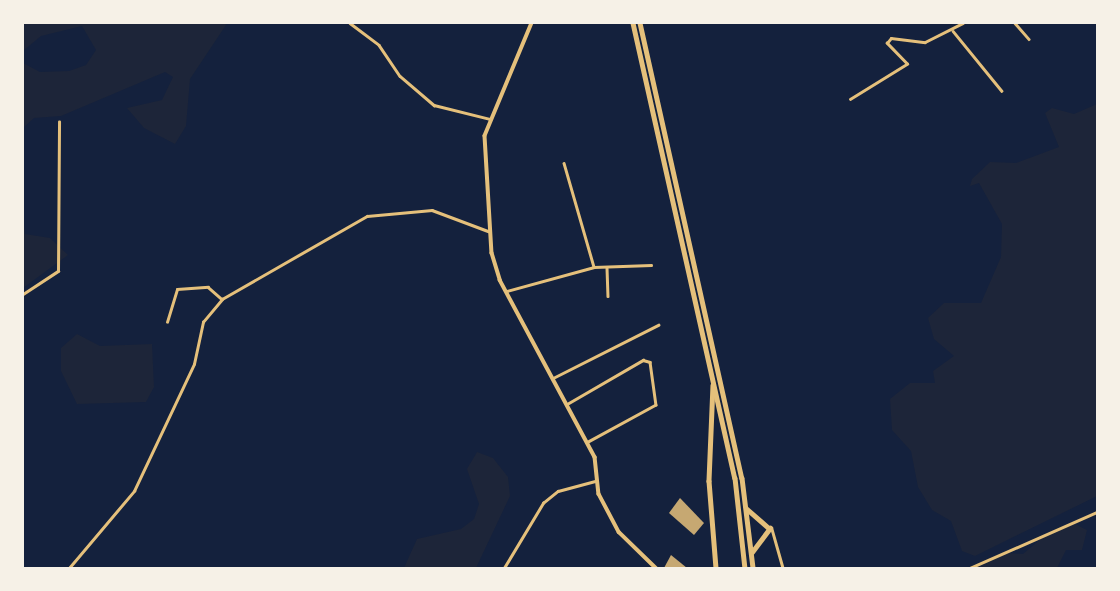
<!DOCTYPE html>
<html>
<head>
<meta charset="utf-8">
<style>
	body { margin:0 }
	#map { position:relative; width:1120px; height:591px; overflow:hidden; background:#14213d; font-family:Literata,serif }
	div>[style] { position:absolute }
	.green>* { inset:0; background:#1d2539 }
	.building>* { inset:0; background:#c6a872 }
	.minor>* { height:2.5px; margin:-1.25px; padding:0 1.25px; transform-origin:1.25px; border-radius:1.25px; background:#e5c07b }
	.tertiary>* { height:2.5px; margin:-1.25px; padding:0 1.25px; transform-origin:1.25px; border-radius:1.25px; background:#e5c07b }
	.secondary>* { height:3.5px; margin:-1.75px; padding:0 1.75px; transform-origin:1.75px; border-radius:1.75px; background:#e5c07b }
	.motorway>* { height:4.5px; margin:-2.25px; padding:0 2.25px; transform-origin:2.25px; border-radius:2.25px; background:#e5c07b }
	span { translate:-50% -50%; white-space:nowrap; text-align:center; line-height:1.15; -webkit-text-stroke:5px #f6f1e7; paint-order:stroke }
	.frame { position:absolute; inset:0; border:24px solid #f6f1e7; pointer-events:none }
</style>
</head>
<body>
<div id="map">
	<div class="green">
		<i style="clip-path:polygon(23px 23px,225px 23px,226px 25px,190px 79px,186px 126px,175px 144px,144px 128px,127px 108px,162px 100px,173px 77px,165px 72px,61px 116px,34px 118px,23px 128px,23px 63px,40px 72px,69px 71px,86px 65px,96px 50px,82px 26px,41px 36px,23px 51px)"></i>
		<i style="clip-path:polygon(1097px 104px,1097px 496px,975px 556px,962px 551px,951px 521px,932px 510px,918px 487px,911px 451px,892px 430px,890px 399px,910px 383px,935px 383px,933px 371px,954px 356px,934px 339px,928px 318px,944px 303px,981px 303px,1001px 257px,1002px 224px,979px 183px,970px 186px,972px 179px,990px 162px,1016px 163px,1059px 147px,1045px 113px,1052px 108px,1074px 114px)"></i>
		<i style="clip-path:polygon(23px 210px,25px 234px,50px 238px,68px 255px,23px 288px)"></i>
		<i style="clip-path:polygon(77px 334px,100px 346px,152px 344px,154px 387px,146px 402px,77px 404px,61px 371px,61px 348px)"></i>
		<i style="clip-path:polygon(477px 452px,493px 458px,508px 477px,510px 496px,476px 568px,404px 568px,417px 539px,461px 529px,474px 519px,479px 504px,467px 469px)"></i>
		<i style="clip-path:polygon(1075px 524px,1087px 530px,1082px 550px,1066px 550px,1057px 568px,977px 568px,1007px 553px,1023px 554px,1043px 537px)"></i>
	</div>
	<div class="building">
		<i style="clip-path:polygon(680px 498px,704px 523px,694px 535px,669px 513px)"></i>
		<i style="clip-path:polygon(671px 555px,687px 568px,664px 568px)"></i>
	</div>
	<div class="minor">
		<i style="left:350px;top:23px;width:36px;rotate:37deg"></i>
		<i style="left:379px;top:45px;width:37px;rotate:56deg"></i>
		<i style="left:400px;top:76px;width:45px;rotate:40.5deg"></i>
		<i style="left:434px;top:105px;width:58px;rotate:14deg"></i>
		<i style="left:1015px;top:23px;width:21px;rotate:49deg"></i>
		<i style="left:953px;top:31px;width:77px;rotate:50.8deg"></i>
		<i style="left:850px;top:99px;width:67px;rotate:-31.6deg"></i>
		<i style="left:907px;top:64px;width:29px;rotate:-134deg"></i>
		<i style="left:887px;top:43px;width:6px;rotate:-51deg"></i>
		<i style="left:891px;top:38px;width:34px;rotate:7deg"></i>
		<i style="left:925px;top:42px;width:42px;rotate:-26.6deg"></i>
		<i style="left:564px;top:163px;width:108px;rotate:73.9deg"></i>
		<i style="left:607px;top:268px;width:28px;rotate:88deg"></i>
		<i style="left:507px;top:291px;width:90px;rotate:-15.4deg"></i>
		<i style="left:594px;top:267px;width:57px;rotate:-2deg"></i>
		<i style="left:23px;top:294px;width:42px;rotate:-33.3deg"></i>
		<i style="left:58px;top:271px;width:149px;rotate:-89.6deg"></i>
		<i style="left:167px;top:322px;width:34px;rotate:-73deg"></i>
		<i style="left:177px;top:289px;width:31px;rotate:-4deg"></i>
		<i style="left:208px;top:287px;width:18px;rotate:41deg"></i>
		<i style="left:553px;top:378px;width:118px;rotate:-26.8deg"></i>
		<i style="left:567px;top:404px;width:88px;rotate:-30.1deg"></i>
		<i style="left:643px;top:360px;width:7px;rotate:16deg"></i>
		<i style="left:650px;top:362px;width:43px;rotate:82.1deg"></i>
		<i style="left:656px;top:405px;width:77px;rotate:151.4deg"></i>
	</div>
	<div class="tertiary">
		<i style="left:772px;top:529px;width:41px;rotate:74.2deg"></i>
		<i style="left:69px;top:568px;width:101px;rotate:-49.8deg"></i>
		<i style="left:134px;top:491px;width:140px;rotate:-64.7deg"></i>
		<i style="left:194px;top:364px;width:43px;rotate:-77.9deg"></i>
		<i style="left:203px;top:322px;width:30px;rotate:-50deg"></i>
		<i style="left:222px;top:299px;width:167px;rotate:-29.8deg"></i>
		<i style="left:367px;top:216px;width:65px;rotate:-5.3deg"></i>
		<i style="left:432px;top:210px;width:60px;rotate:20.6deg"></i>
		<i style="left:504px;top:568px;width:76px;rotate:-59deg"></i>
		<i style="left:543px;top:503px;width:19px;rotate:-39deg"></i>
		<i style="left:558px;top:491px;width:38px;rotate:-15deg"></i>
		<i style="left:970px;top:568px;width:139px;rotate:-23.8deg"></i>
	</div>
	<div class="secondary">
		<i style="left:532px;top:23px;width:122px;rotate:112.6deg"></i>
		<i style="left:485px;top:136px;width:117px;rotate:86.6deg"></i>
		<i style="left:492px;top:253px;width:28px;rotate:73deg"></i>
		<i style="left:500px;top:280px;width:201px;rotate:61.8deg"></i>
		<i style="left:595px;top:457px;width:37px;rotate:84deg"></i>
		<i style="left:599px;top:494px;width:43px;rotate:62.2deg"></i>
		<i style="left:619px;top:532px;width:52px;rotate:44.2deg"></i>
	</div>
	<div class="motorway">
		<i style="left:633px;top:23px;width:466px;rotate:77.4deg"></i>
		<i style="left:735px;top:478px;width:91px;rotate:83.7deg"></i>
		<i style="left:640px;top:23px;width:466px;rotate:77.4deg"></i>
		<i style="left:742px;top:478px;width:91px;rotate:83deg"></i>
		<i style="left:713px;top:385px;width:96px;rotate:92.4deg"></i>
		<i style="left:709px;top:481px;width:87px;rotate:85.4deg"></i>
		<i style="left:747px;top:509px;width:29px;rotate:41deg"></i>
		<i style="left:752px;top:552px;width:30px;rotate:-53deg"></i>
	</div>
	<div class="frame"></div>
</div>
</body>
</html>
